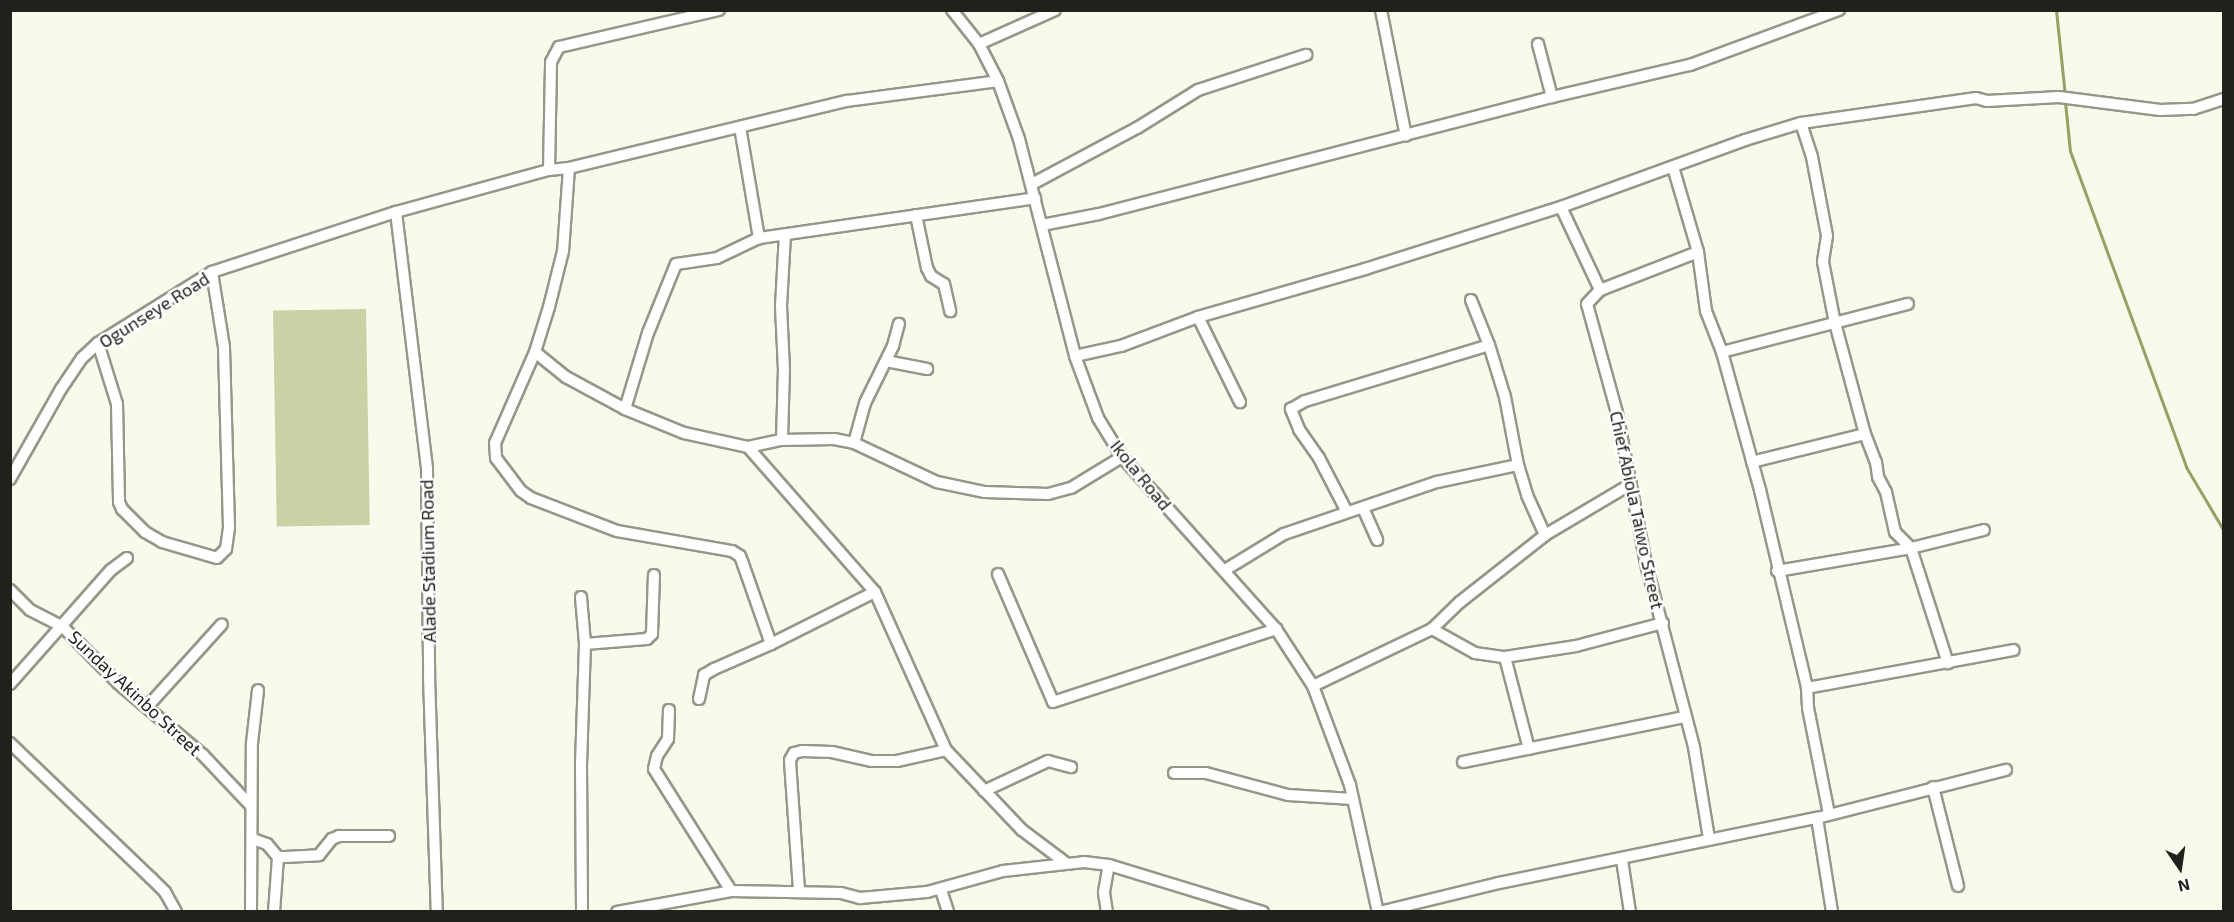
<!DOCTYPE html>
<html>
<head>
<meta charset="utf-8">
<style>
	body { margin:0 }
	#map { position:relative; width:2234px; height:922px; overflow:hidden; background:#f8fbeb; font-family:"Exo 2",sans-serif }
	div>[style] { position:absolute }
	.green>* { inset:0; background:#cad1a5; transform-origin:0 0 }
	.stream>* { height:3px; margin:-1.5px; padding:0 1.5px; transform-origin:1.5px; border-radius:1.5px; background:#98a066 }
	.roads { filter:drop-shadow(2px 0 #959789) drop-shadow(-2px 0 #959789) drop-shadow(0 2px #959789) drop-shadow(0 -2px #959789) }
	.minor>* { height:10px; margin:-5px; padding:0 5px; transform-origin:5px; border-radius:5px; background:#fff }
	span { translate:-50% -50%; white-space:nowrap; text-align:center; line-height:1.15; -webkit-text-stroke:5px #fff; paint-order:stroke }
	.street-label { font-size:18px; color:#20211b }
	.frame { position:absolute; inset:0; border:12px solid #20211b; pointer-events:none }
	.north { position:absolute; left:2150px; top:838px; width:60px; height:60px; -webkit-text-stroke:4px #fff; paint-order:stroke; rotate:167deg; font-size:16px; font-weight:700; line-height:24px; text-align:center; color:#20211b }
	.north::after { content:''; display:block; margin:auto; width:21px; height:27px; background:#20211b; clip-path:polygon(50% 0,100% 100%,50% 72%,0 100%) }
</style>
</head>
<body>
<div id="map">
	<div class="green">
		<i style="left:366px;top:309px;width:216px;height:93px;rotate:89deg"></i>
	</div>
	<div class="stream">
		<i style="left:2056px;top:10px;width:85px;rotate:84deg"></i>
		<i style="left:2065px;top:102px;width:49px;rotate:84.2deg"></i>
		<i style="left:2070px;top:151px;width:337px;rotate:69.8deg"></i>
		<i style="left:2186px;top:467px;width:74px;rotate:59.3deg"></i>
	</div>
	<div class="roads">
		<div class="minor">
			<i style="left:952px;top:10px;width:43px;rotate:51.5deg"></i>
			<i style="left:979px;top:44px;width:42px;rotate:62.8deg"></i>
			<i style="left:998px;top:81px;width:62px;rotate:70.1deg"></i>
			<i style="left:1019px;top:139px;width:224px;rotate:75.5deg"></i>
			<i style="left:1075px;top:356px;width:66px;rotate:69.6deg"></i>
			<i style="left:1098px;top:418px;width:46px;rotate:58.4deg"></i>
			<i style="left:1122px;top:457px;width:231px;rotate:48.2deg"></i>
			<i style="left:1276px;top:629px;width:68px;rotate:57deg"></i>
			<i style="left:1313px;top:686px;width:106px;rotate:69.5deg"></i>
			<i style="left:1350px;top:785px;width:130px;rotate:77.6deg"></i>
			<i style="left:1381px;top:10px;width:128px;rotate:78.8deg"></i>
			<i style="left:979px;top:44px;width:83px;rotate:-24.1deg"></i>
			<i style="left:1538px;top:44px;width:55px;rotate:75.2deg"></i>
			<i style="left:1801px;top:123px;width:36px;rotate:72deg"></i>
			<i style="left:1812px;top:157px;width:80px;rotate:79.2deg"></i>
			<i style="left:1827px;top:236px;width:26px;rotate:99deg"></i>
			<i style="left:1823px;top:262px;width:62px;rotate:78.9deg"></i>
			<i style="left:1835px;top:323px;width:115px;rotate:74.9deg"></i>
			<i style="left:1865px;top:434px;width:30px;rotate:69deg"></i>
			<i style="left:1876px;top:462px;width:15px;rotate:82deg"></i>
			<i style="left:1878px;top:477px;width:17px;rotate:62deg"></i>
			<i style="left:1886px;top:492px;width:41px;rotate:77.3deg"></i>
			<i style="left:1895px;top:532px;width:23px;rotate:45deg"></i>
			<i style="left:1911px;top:548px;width:121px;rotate:72.2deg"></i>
			<i style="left:740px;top:127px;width:113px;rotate:80.3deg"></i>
			<i style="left:1673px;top:167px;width:89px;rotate:73.6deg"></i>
			<i style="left:1698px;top:252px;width:60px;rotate:82.3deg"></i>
			<i style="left:1706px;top:311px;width:44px;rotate:68.7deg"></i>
			<i style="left:1722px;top:352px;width:143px;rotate:74.6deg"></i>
			<i style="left:1760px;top:490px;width:204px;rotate:76.6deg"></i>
			<i style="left:1807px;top:688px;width:20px;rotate:87deg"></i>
			<i style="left:1808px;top:708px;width:108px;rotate:78.8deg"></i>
			<i style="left:569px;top:168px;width:83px;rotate:94.1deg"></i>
			<i style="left:563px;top:251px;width:58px;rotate:104deg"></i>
			<i style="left:549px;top:307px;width:47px;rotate:107.3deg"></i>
			<i style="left:535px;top:352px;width:99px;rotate:113.7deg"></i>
			<i style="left:495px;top:443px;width:15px;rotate:86deg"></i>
			<i style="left:496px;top:458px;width:41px;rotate:52.9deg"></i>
			<i style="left:521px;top:491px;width:12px;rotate:35deg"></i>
			<i style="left:531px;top:498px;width:92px;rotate:21deg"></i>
			<i style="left:617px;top:531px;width:117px;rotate:9.9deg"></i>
			<i style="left:732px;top:551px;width:9px;rotate:32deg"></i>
			<i style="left:740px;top:556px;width:9px;rotate:69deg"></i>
			<i style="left:743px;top:564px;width:85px;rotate:70.7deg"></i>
			<i style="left:549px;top:170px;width:108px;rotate:-88.9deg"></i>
			<i style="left:551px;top:62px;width:17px;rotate:-62deg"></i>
			<i style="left:559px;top:47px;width:164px;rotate:-13deg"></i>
			<i style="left:1032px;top:184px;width:119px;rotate:-28.1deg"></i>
			<i style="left:1137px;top:128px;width:72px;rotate:-31.9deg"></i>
			<i style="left:1198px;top:90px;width:114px;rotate:-18deg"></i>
			<i style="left:1561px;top:207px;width:92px;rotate:64.8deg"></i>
			<i style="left:396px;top:212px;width:259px;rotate:83.1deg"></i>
			<i style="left:427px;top:469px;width:208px;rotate:89.4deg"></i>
			<i style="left:429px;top:677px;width:235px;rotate:88.1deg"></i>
			<i style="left:916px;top:215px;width:54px;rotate:78.3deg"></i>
			<i style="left:927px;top:268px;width:9px;rotate:63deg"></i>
			<i style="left:931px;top:276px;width:15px;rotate:32deg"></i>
			<i style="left:944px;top:284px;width:28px;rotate:77deg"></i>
			<i style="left:1042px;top:225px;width:58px;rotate:-10.9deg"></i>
			<i style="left:1099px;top:214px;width:468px;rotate:-14.5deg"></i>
			<i style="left:1552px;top:97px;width:142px;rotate:-13.1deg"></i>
			<i style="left:1690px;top:65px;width:159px;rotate:-20.3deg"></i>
			<i style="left:1698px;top:252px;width:105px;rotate:158.8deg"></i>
			<i style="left:1600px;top:290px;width:19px;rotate:133deg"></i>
			<i style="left:1587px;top:304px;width:113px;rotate:74.6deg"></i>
			<i style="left:1617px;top:413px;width:154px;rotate:79.1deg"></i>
			<i style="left:1646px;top:564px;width:189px;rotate:75.3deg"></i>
			<i style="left:1694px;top:747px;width:93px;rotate:80.7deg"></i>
			<i style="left:1471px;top:300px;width:48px;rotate:68.2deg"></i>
			<i style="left:1489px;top:345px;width:54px;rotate:72.9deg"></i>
			<i style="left:1505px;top:397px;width:69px;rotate:79.2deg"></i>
			<i style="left:1518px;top:465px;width:31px;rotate:73deg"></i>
			<i style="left:1527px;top:495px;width:44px;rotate:65.8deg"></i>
			<i style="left:1198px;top:317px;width:95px;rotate:63.7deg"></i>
			<i style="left:98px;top:343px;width:64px;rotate:72.7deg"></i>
			<i style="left:117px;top:404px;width:98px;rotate:88.8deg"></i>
			<i style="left:119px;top:502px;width:8px;rotate:67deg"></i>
			<i style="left:122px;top:509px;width:33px;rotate:45deg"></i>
			<i style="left:145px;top:532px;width:20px;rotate:30deg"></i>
			<i style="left:162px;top:542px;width:57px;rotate:16.2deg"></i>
			<i style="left:217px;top:558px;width:13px;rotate:-45deg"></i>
			<i style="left:226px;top:549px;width:22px;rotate:-82deg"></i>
			<i style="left:229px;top:527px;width:180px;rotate:-91.6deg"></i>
			<i style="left:224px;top:347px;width:76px;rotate:-99.1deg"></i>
			<i style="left:535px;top:352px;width:40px;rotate:39deg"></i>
			<i style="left:566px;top:377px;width:67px;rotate:28.5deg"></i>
			<i style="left:625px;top:409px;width:64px;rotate:22.1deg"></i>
			<i style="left:684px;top:433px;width:66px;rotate:12.3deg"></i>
			<i style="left:748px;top:447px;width:193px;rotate:48.8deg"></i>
			<i style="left:875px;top:592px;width:173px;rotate:65.8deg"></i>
			<i style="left:1722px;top:352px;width:192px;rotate:-14.5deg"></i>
			<i style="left:1075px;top:356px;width:47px;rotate:-12.3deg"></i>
			<i style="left:1121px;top:346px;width:82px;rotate:-20.6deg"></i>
			<i style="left:1198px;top:317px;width:174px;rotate:-16deg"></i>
			<i style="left:1365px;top:269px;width:206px;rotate:-17.6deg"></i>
			<i style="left:1561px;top:207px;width:196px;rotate:-20deg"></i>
			<i style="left:1745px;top:140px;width:59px;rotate:-16.9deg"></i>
			<i style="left:1801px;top:123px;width:177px;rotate:-8.1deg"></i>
			<i style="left:1976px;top:98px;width:11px;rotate:15deg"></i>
			<i style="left:1987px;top:101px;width:72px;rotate:-3.2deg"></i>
			<i style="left:2059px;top:97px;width:102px;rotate:7.3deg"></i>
			<i style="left:2160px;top:110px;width:33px;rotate:-2deg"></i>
			<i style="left:2193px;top:109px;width:33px;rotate:-18deg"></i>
			<i style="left:886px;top:361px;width:42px;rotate:11deg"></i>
			<i style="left:625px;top:409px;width:79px;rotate:-73.2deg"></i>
			<i style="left:648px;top:333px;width:74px;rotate:-67.9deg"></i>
			<i style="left:676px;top:264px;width:41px;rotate:-8.3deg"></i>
			<i style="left:717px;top:258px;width:47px;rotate:-25.5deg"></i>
			<i style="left:759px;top:238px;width:279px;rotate:-8.2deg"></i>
			<i style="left:782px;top:440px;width:70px;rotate:-88.4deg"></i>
			<i style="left:784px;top:370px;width:64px;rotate:-92.7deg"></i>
			<i style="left:781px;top:306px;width:71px;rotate:-86.8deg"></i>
			<i style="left:854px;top:443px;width:41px;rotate:-74.6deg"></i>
			<i style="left:865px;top:403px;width:64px;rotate:-63.8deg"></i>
			<i style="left:893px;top:346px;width:23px;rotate:-75deg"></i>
			<i style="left:748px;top:447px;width:35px;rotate:-12deg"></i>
			<i style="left:782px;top:440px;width:52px;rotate:-1.1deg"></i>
			<i style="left:834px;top:439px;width:20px;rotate:11deg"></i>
			<i style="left:854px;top:443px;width:92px;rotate:25.2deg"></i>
			<i style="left:937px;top:482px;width:49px;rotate:11.8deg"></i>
			<i style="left:985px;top:492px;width:63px;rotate:1.8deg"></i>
			<i style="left:1048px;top:494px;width:24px;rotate:-15deg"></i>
			<i style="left:1071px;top:488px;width:60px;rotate:-31.3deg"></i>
			<i style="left:1752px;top:462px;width:116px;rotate:-13.9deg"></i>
			<i style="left:10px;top:479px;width:103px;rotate:-60.5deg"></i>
			<i style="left:61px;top:389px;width:37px;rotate:-56deg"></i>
			<i style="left:82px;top:358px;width:22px;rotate:-43deg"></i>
			<i style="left:98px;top:343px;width:134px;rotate:-31.9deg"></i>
			<i style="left:212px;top:272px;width:194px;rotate:-18.1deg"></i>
			<i style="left:396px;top:212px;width:159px;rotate:-15.4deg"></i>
			<i style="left:549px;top:170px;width:20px;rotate:-6deg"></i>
			<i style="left:569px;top:168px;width:286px;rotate:-13.6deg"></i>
			<i style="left:847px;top:101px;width:152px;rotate:-7.5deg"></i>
			<i style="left:1363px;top:508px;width:35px;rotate:66deg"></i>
			<i style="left:1347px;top:512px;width:61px;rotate:-117.4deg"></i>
			<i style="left:1319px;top:458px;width:35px;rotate:-125deg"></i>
			<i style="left:1299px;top:429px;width:22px;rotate:-112deg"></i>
			<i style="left:1291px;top:409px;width:16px;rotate:-30deg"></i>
			<i style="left:1305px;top:401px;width:192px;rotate:-16.9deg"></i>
			<i style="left:1225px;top:570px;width:69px;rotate:-31.4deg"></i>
			<i style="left:1284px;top:534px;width:162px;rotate:-18.8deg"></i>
			<i style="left:1437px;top:482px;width:83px;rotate:-11.9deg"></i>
			<i style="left:1777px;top:571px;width:136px;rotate:-9.7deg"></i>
			<i style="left:1911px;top:548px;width:75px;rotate:-13.9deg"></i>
			<i style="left:998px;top:574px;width:139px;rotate:66.7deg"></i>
			<i style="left:1053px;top:702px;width:235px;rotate:-18.1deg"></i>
			<i style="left:10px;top:590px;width:28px;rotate:45deg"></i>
			<i style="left:30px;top:610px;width:36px;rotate:27deg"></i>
			<i style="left:62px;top:626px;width:81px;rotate:45.5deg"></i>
			<i style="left:119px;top:684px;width:110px;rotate:40.2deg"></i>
			<i style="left:203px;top:755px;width:70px;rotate:46.7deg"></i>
			<i style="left:581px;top:597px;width:47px;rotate:85.1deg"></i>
			<i style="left:585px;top:644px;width:121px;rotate:91.9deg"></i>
			<i style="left:581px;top:765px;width:147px;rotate:89.6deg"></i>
			<i style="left:1432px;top:629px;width:49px;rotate:29.2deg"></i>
			<i style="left:1475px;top:653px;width:30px;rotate:8deg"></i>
			<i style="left:1505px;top:657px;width:72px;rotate:-8.8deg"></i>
			<i style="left:1576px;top:646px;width:90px;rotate:-14.8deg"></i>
			<i style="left:585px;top:644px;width:62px;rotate:-4.6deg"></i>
			<i style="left:647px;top:639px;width:7px;rotate:-45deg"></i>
			<i style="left:652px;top:634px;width:59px;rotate:-88.1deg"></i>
			<i style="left:1505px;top:657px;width:95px;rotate:75.4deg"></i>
			<i style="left:10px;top:684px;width:152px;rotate:-48.5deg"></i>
			<i style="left:111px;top:570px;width:20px;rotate:-37deg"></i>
			<i style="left:1313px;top:686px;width:132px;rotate:-25.6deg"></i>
			<i style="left:1432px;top:629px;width:39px;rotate:-44deg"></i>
			<i style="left:1460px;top:602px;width:108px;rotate:-38.2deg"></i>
			<i style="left:1545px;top:535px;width:100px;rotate:-30.7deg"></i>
			<i style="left:1807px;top:688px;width:210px;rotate:-10.4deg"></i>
			<i style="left:699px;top:699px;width:25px;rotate:-78deg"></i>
			<i style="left:704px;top:675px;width:12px;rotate:-31deg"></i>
			<i style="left:714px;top:669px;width:62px;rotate:-23.7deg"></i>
			<i style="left:771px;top:644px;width:116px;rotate:-26.6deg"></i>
			<i style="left:148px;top:706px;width:110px;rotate:-47.9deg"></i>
			<i style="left:669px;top:710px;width:29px;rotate:92deg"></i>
			<i style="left:668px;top:739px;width:20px;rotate:123deg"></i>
			<i style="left:657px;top:756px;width:13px;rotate:103deg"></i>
			<i style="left:654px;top:769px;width:144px;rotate:57.7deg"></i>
			<i style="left:10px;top:743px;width:195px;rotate:43.8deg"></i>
			<i style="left:151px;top:878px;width:20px;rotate:45deg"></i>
			<i style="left:165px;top:892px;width:23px;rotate:61deg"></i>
			<i style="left:1463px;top:762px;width:227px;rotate:-11.5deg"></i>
			<i style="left:1174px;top:773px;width:32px"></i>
			<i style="left:1206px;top:773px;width:85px;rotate:15deg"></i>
			<i style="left:1288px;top:795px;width:65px;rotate:3.5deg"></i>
			<i style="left:1933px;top:787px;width:102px;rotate:75.8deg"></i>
			<i style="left:984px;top:791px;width:71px;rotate:-25.1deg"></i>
			<i style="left:1048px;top:761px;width:24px;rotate:15deg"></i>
			<i style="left:1817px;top:818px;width:95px;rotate:80.9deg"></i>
			<i style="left:253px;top:839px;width:15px;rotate:20deg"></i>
			<i style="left:267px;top:844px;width:17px;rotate:50deg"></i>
			<i style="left:278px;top:857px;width:7px"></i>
			<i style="left:285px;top:857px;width:34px;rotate:-3deg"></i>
			<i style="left:319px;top:855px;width:21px;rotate:-51deg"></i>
			<i style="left:332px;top:839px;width:8px;rotate:-23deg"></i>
			<i style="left:339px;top:836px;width:50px"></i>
			<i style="left:1622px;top:860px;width:53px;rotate:81.3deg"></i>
			<i style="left:799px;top:890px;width:130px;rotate:-94deg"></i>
			<i style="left:790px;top:760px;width:8px;rotate:-60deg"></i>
			<i style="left:794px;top:753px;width:8px;rotate:-14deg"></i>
			<i style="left:802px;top:751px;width:30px;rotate:2deg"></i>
			<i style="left:832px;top:752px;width:41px;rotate:12.7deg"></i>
			<i style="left:872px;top:761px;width:25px"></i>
			<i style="left:897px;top:761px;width:50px;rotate:-12.7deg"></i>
			<i style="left:946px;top:750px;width:110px;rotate:46.5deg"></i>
			<i style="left:1022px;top:830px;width:55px;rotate:36.9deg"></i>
			<i style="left:941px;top:890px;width:23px;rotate:72deg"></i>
			<i style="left:251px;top:912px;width:169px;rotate:-89.7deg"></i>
			<i style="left:252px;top:743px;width:53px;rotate:-83.5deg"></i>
			<i style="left:274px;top:912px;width:55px;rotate:-85.8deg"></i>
			<i style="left:617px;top:912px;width:116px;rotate:-10.4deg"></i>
			<i style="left:731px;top:891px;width:110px;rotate:1deg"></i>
			<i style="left:841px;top:893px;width:20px;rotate:15deg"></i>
			<i style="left:860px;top:898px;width:67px;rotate:-5.1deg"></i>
			<i style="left:927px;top:892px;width:79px;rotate:-15.4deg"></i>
			<i style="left:1003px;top:871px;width:81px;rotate:-6.3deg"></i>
			<i style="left:1084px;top:862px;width:25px;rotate:7deg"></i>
			<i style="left:1109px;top:865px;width:161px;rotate:17deg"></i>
			<i style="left:1107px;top:912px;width:20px;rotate:-99deg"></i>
			<i style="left:1104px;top:892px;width:27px;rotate:-80deg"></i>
			<i style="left:1380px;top:912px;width:122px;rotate:-13.7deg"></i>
			<i style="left:1499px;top:883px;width:325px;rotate:-11.6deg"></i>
			<i style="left:1817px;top:818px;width:195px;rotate:-14.3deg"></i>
		</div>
	</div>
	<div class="street-label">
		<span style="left:154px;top:310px;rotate:-32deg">Ogunseye Road</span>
		<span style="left:1141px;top:475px;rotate:51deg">Ikola Road</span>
		<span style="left:1637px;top:510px;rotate:78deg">Chief Abiola Taiwo Street</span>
		<span style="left:428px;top:561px;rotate:-91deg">Alade Stadium Road</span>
		<span style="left:135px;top:693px;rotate:43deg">Sunday Akinbo Street</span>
	</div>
	<div class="frame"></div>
	<div class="north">N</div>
</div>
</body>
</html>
